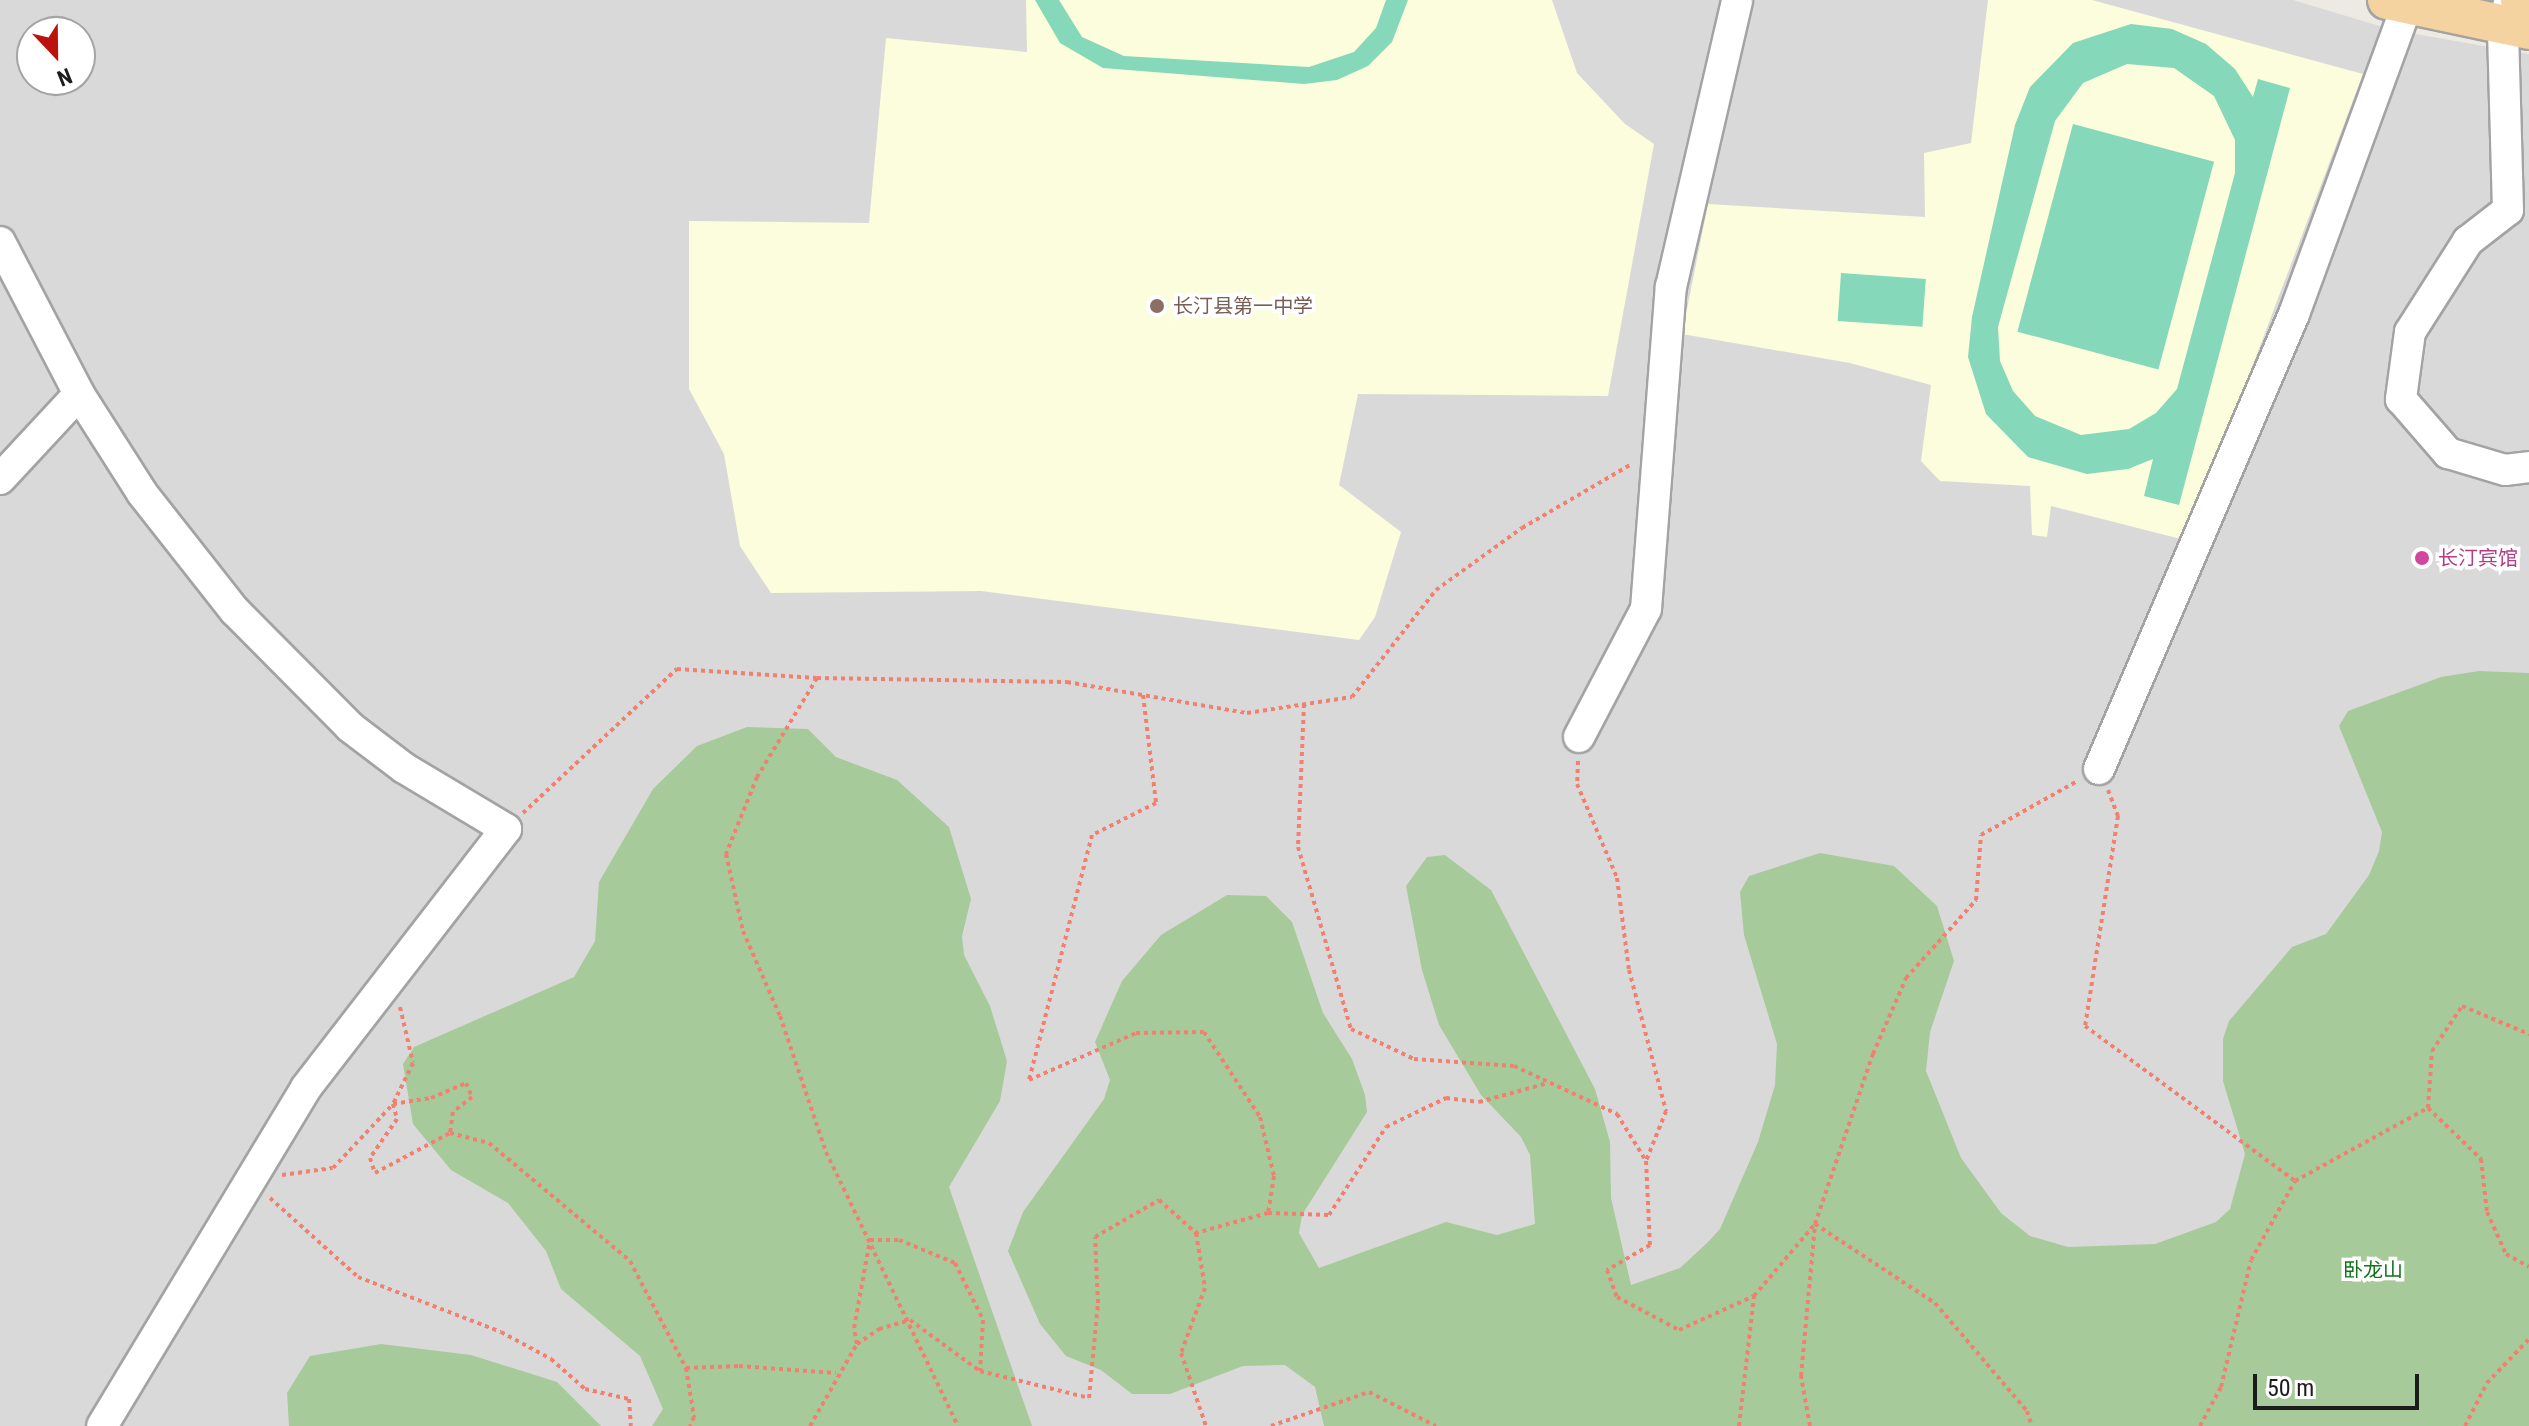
<!DOCTYPE html>
<html>
<head>
<meta charset="utf-8">
<style>
	body { margin:0 }
	#map { position:relative; width:2529px; height:1426px; overflow:hidden; background:#edeae3; font-family:"Roboto Condensed","Noto Sans SC",sans-serif }
	div>[style] { position:absolute }
	.residential>* { inset:0; background:#dad9d9 }
	.education>* { inset:0; background:#fcfddc }
	.forest>* { inset:0; background:#a7ca9a }
	.pitch>* { inset:0; background:#85d8ba; transform-origin:0 0 }
	.path>* { height:4px; margin-top:-2px; transform-origin:0; background:repeating-linear-gradient(90deg,#f08171 0 4px,transparent 0 8px) }
	.roads { filter:drop-shadow(2px 0 #a3a3a3) drop-shadow(-2px 0 #a3a3a3) drop-shadow(0 2px #a3a3a3) drop-shadow(0 -2px #a3a3a3) }
	.minor>* { height:30px; margin:-15px; padding:0 15px; transform-origin:15px; border-radius:15px; background:#fff }
	.major>* { height:38px; margin:-19px; padding:0 19px; transform-origin:19px; border-radius:19px; background:#f5d3a0 }
	.dots>* { width:22px; height:22px; translate:-50% -50%; box-sizing:border-box; border:4px solid #fff; border-radius:50% }
	span { translate:-50% -50%; white-space:nowrap; text-align:center; line-height:1.15; -webkit-text-stroke:7px #fff; paint-order:stroke }
	.education-label { font-size:20px; color:#785e54 }
	.left { translate:0 -50%; text-align:left }
	.hotel-label { font-size:20px; color:#b23c85 }
	.park-label { font-size:20px; color:#12731d }
	.north { position:absolute; left:16px; top:16px; width:80px; height:80px; box-sizing:border-box; background:#fff; border:2px solid #a4a4a4; border-radius:50%; rotate:158deg; font-size:22px; font-weight:700; line-height:32px; text-align:center; color:#1c1c1c }
	.north::after { content:''; display:block; margin:auto; width:28px; height:36px; background:#bc120d; clip-path:polygon(50% 0,100% 100%,50% 72%,0 100%) }
	.scale { position:absolute; left:2253px; top:1374px; width:166px; height:36px; box-sizing:border-box; border:4px solid #1c1c1c; border-top:0; padding-left:10px; font-size:24px; line-height:28px; white-space:nowrap; color:#1c1c1c; -webkit-text-stroke:6px #fff; paint-order:stroke }
</style>
</head>
<body>
<div id="map">
	<div class="residential">
		<i style="clip-path:polygon(evenodd,0 0,2293px 0,2393px 30px,2529px 54px,2529px 1426px,0 1426px,0 0,32px 32px,80px 32px,80px 80px,32px 80px,32px 32px)"></i>
	</div>
	<div class="education">
		<i style="clip-path:polygon(1026px 0,1552px 0,1577px 73px,1625px 124px,1654px 144px,1608px 396px,1358px 394px,1339px 485px,1401px 532px,1375px 617px,1359px 640px,981px 591px,771px 593px,740px 546px,724px 454px,689px 389px,689px 221px,869px 223px,886px 38px,1027px 52px)"></i>
		<i style="clip-path:polygon(1988px 0,2092px 0,2363px 74px,2190px 531px,2177px 538px,2051px 506px,2047px 537px,2032px 535px,2030px 486px,1940px 481px,1921px 461px,1931px 385px,1850px 363px,1682px 334px,1708px 204px,1925px 217px,1924px 153px,1971px 143px)"></i>
	</div>
	<div class="forest">
		<i style="clip-path:polygon(2479px 671px,2529px 673px,2529px 1426px,1324px 1426px,1315px 1387px,1285px 1365px,1243px 1366px,1170px 1394px,1132px 1394px,1101px 1370px,1066px 1356px,1040px 1324px,1008px 1251px,1023px 1212px,1104px 1099px,1110px 1080px,1095px 1042px,1122px 981px,1161px 935px,1227px 895px,1266px 896px,1292px 922px,1323px 1013px,1352px 1059px,1365px 1095px,1367px 1112px,1302px 1215px,1299px 1233px,1319px 1268px,1446px 1222px,1497px 1235px,1535px 1224px,1530px 1155px,1521px 1137px,1481px 1095px,1439px 1025px,1422px 970px,1406px 886px,1427px 857px,1445px 855px,1491px 890px,1595px 1089px,1610px 1142px,1611px 1198px,1631px 1285px,1680px 1268px,1707px 1243px,1720px 1229px,1758px 1142px,1775px 1085px,1777px 1044px,1744px 935px,1740px 892px,1749px 876px,1820px 853px,1894px 866px,1937px 906px,1954px 961px,1930px 1032px,1926px 1071px,1961px 1158px,2001px 1213px,2030px 1236px,2068px 1247px,2155px 1244px,2216px 1222px,2230px 1209px,2245px 1154px,2223px 1081px,2223px 1039px,2229px 1021px,2292px 947px,2326px 934px,2369px 875px,2379px 851px,2382px 832px,2339px 726px,2348px 711px,2441px 677px)"></i>
		<i style="clip-path:polygon(747px 727px,808px 729px,836px 757px,897px 780px,949px 827px,971px 899px,962px 936px,964px 955px,990px 1006px,1007px 1061px,1000px 1101px,949px 1187px,1032px 1426px,652px 1426px,663px 1409px,640px 1356px,561px 1289px,546px 1251px,508px 1203px,451px 1170px,413px 1124px,403px 1064px,414px 1047px,574px 977px,595px 941px,599px 882px,653px 789px,697px 746px)"></i>
		<i style="clip-path:polygon(381px 1344px,471px 1355px,557px 1382px,601px 1426px,289px 1426px,287px 1393px,310px 1356px)"></i>
	</div>
	<div class="pitch">
		<i style="clip-path:polygon(1035px 0,1059px 0,1082px 37px,1124px 56px,1309px 67px,1354px 52px,1376px 28px,1386px 0,1408px 0,1392px 42px,1368px 66px,1337px 80px,1304px 84px,1103px 68px,1060px 43px)"></i>
		<i style="clip-path:polygon(evenodd,2131px 24px,2172px 29px,2206px 44px,2235px 69px,2253px 97px,2258px 79px,2290px 88px,2179px 505px,2144px 496px,2153px 459px,2128px 469px,2087px 474px,2028px 457px,1986px 414px,1968px 357px,1972px 317px,2015px 125px,2030px 87px,2073px 43px,2131px 24px,2127px 64px,2174px 68px,2214px 96px,2235px 140px,2235px 173px,2177px 389px,2156px 413px,2129px 429px,2081px 435px,2035px 416px,2013px 391px,2000px 361px,1998px 327px,2055px 121px,2083px 83px,2127px 64px)"></i>
		<i style="left:2073px;top:124px;width:146px;height:215px;rotate:15deg"></i>
		<i style="left:1841px;top:273px;width:85px;height:48px;rotate:4deg"></i>
	</div>
	<div class="path">
		<i style="left:817px;top:678px;width:250px;rotate:0.9deg"></i>
		<i style="left:1067px;top:682px;width:183px;rotate:9.8deg"></i>
		<i style="left:1247px;top:713px;width:106px;rotate:-8.7deg"></i>
		<i style="left:1352px;top:697px;width:136px;rotate:-51.9deg"></i>
		<i style="left:1436px;top:590px;width:106px;rotate:-35.8deg"></i>
		<i style="left:1522px;top:528px;width:125px;rotate:-30.3deg"></i>
		<i style="left:1143px;top:695px;width:109px;rotate:83.1deg"></i>
		<i style="left:1156px;top:803px;width:72px;rotate:153.4deg"></i>
		<i style="left:1092px;top:835px;width:253px;rotate:104.4deg"></i>
		<i style="left:1029px;top:1080px;width:117px;rotate:-23.7deg"></i>
		<i style="left:1136px;top:1033px;width:68px;rotate:-0.8deg"></i>
		<i style="left:1204px;top:1032px;width:102px;rotate:56.6deg"></i>
		<i style="left:1260px;top:1117px;width:61px;rotate:76.7deg"></i>
		<i style="left:1274px;top:1176px;width:37px;rotate:99deg"></i>
		<i style="left:1268px;top:1213px;width:75px;rotate:164.5deg"></i>
		<i style="left:1304px;top:704px;width:143px;rotate:92.4deg"></i>
		<i style="left:1298px;top:847px;width:190px;rotate:73.8deg"></i>
		<i style="left:1351px;top:1029px;width:70px;rotate:25.5deg"></i>
		<i style="left:1414px;top:1059px;width:100px;rotate:4deg"></i>
		<i style="left:1514px;top:1066px;width:114px;rotate:25deg"></i>
		<i style="left:1617px;top:1114px;width:55px;rotate:58.3deg"></i>
		<i style="left:1646px;top:1161px;width:84px;rotate:87.3deg"></i>
		<i style="left:1650px;top:1245px;width:50px;rotate:149.8deg"></i>
		<i style="left:1607px;top:1270px;width:29px;rotate:70deg"></i>
		<i style="left:1617px;top:1297px;width:70px;rotate:28deg"></i>
		<i style="left:1679px;top:1330px;width:82px;rotate:-24.4deg"></i>
		<i style="left:1578px;top:761px;width:23px;rotate:92deg"></i>
		<i style="left:1577px;top:784px;width:102px;rotate:66.9deg"></i>
		<i style="left:1617px;top:878px;width:93px;rotate:82.6deg"></i>
		<i style="left:1629px;top:970px;width:146px;rotate:75.3deg"></i>
		<i style="left:1666px;top:1111px;width:54px;rotate:111.8deg"></i>
		<i style="left:2108px;top:790px;width:28px;rotate:69deg"></i>
		<i style="left:2118px;top:816px;width:213px;rotate:98.9deg"></i>
		<i style="left:2085px;top:1026px;width:261px;rotate:36.4deg"></i>
		<i style="left:523px;top:813px;width:211px;rotate:-43.1deg"></i>
		<i style="left:677px;top:669px;width:140px;rotate:3.7deg"></i>
		<i style="left:817px;top:678px;width:116px;rotate:121.2deg"></i>
		<i style="left:757px;top:777px;width:83px;rotate:111.9deg"></i>
		<i style="left:726px;top:854px;width:79px;rotate:77.6deg"></i>
		<i style="left:743px;top:931px;width:93px;rotate:66.5deg"></i>
		<i style="left:780px;top:1016px;width:144px;rotate:71.3deg"></i>
		<i style="left:826px;top:1152px;width:304px;rotate:64.3deg"></i>
		<i style="left:400px;top:1007px;width:57px;rotate:76.9deg"></i>
		<i style="left:413px;top:1063px;width:46px;rotate:116deg"></i>
		<i style="left:393px;top:1104px;width:16px;rotate:75deg"></i>
		<i style="left:397px;top:1119px;width:47px;rotate:124.7deg"></i>
		<i style="left:370px;top:1158px;width:16px;rotate:72deg"></i>
		<i style="left:375px;top:1173px;width:85px;rotate:-28.1deg"></i>
		<i style="left:450px;top:1133px;width:40px;rotate:14.4deg"></i>
		<i style="left:489px;top:1143px;width:184px;rotate:39.9deg"></i>
		<i style="left:630px;top:1261px;width:121px;rotate:62.4deg"></i>
		<i style="left:686px;top:1368px;width:53px;rotate:-2.2deg"></i>
		<i style="left:739px;top:1366px;width:97px;rotate:4.1deg"></i>
		<i style="left:2428px;top:1108px;width:74px;rotate:43.9deg"></i>
		<i style="left:2481px;top:1159px;width:53px;rotate:83.5deg"></i>
		<i style="left:2487px;top:1212px;width:46px;rotate:65.7deg"></i>
		<i style="left:2506px;top:1254px;width:26px;rotate:29deg"></i>
		<i style="left:282px;top:1175px;width:51px;rotate:-7.8deg"></i>
		<i style="left:333px;top:1168px;width:88px;rotate:-46.8deg"></i>
		<i style="left:393px;top:1104px;width:38px;rotate:-9deg"></i>
		<i style="left:431px;top:1098px;width:38px;rotate:-23deg"></i>
		<i style="left:466px;top:1083px;width:15px;rotate:67deg"></i>
		<i style="left:472px;top:1097px;width:24px;rotate:142deg"></i>
		<i style="left:453px;top:1112px;width:21px;rotate:98deg"></i>
		<i style="left:270px;top:1198px;width:118px;rotate:41.9deg"></i>
		<i style="left:358px;top:1277px;width:153px;rotate:21deg"></i>
		<i style="left:501px;top:1332px;width:57px;rotate:28.4deg"></i>
		<i style="left:551px;top:1359px;width:45px;rotate:41.4deg"></i>
		<i style="left:585px;top:1389px;width:45px;rotate:12.8deg"></i>
		<i style="left:629px;top:1399px;width:27px;rotate:86deg"></i>
		<i style="left:1268px;top:1213px;width:61px;rotate:1.9deg"></i>
		<i style="left:1329px;top:1215px;width:105px;rotate:-57.1deg"></i>
		<i style="left:1386px;top:1127px;width:67px;rotate:-25.8deg"></i>
		<i style="left:1446px;top:1098px;width:33px;rotate:7deg"></i>
		<i style="left:1479px;top:1102px;width:72px;rotate:-15.4deg"></i>
		<i style="left:857px;top:1344px;width:27px;rotate:-34deg"></i>
		<i style="left:879px;top:1329px;width:32px;rotate:-16deg"></i>
		<i style="left:910px;top:1320px;width:87px;rotate:36.1deg"></i>
		<i style="left:980px;top:1371px;width:112px;rotate:13.9deg"></i>
		<i style="left:1089px;top:1398px;width:95px;rotate:-84.6deg"></i>
		<i style="left:1098px;top:1303px;width:66px;rotate:-92.6deg"></i>
		<i style="left:1095px;top:1237px;width:74px;rotate:-30deg"></i>
		<i style="left:1159px;top:1200px;width:50px;rotate:41.7deg"></i>
		<i style="left:1196px;top:1233px;width:56px;rotate:80.7deg"></i>
		<i style="left:1205px;top:1288px;width:69px;rotate:110.3deg"></i>
		<i style="left:1181px;top:1353px;width:77px;rotate:71.1deg"></i>
		<i style="left:686px;top:1368px;width:50px;rotate:80.7deg"></i>
		<i style="left:694px;top:1417px;width:10px;rotate:114deg"></i>
		<i style="left:810px;top:1426px;width:95px;rotate:-60.2deg"></i>
		<i style="left:857px;top:1344px;width:16px;rotate:-101deg"></i>
		<i style="left:854px;top:1328px;width:89px;rotate:-79.7deg"></i>
		<i style="left:870px;top:1240px;width:29px"></i>
		<i style="left:899px;top:1240px;width:61px;rotate:22.3deg"></i>
		<i style="left:955px;top:1263px;width:64px;rotate:63.8deg"></i>
		<i style="left:983px;top:1320px;width:51px;rotate:93.4deg"></i>
		<i style="left:1271px;top:1426px;width:104px;rotate:-19.1deg"></i>
		<i style="left:1369px;top:1392px;width:75px;rotate:26.9deg"></i>
		<i style="left:1739px;top:1426px;width:131px;rotate:-83.4deg"></i>
		<i style="left:1754px;top:1296px;width:94px;rotate:-49.7deg"></i>
		<i style="left:1815px;top:1224px;width:144px;rotate:33.4deg"></i>
		<i style="left:1935px;top:1303px;width:142px;rotate:49.6deg"></i>
		<i style="left:2027px;top:1411px;width:16px;rotate:72deg"></i>
		<i style="left:1810px;top:1426px;width:51px;rotate:-100.2deg"></i>
		<i style="left:1801px;top:1376px;width:153px;rotate:-84.7deg"></i>
		<i style="left:1815px;top:1224px;width:180px;rotate:-71.2deg"></i>
		<i style="left:1873px;top:1054px;width:83px;rotate:-66.5deg"></i>
		<i style="left:1906px;top:978px;width:105px;rotate:-48.1deg"></i>
		<i style="left:1976px;top:900px;width:65px;rotate:-85.6deg"></i>
		<i style="left:1981px;top:835px;width:109px;rotate:-29.2deg"></i>
		<i style="left:2200px;top:1426px;width:44px;rotate:-61.7deg"></i>
		<i style="left:2221px;top:1387px;width:130px;rotate:-76.7deg"></i>
		<i style="left:2251px;top:1260px;width:90px;rotate:-60.9deg"></i>
		<i style="left:2295px;top:1181px;width:152px;rotate:-28.8deg"></i>
		<i style="left:2428px;top:1108px;width:57px;rotate:-86deg"></i>
		<i style="left:2432px;top:1051px;width:54px;rotate:-56.3deg"></i>
		<i style="left:2462px;top:1006px;width:73px;rotate:22.7deg"></i>
		<i style="left:2465px;top:1426px;width:48px;rotate:-62.9deg"></i>
		<i style="left:2487px;top:1383px;width:61px;rotate:-46.3deg"></i>
	</div>
	<div class="roads">
		<div class="minor">
			<i style="left:2508px;top:210px;width:51px;rotate:142.2deg"></i>
			<i style="left:2468px;top:241px;width:108px;rotate:122.5deg"></i>
			<i style="left:2410px;top:332px;width:68px;rotate:97.7deg"></i>
			<i style="left:2401px;top:399px;width:72px;rotate:49deg"></i>
			<i style="left:2448px;top:453px;width:59px;rotate:16.6deg"></i>
			<i style="left:2505px;top:470px;width:24px;rotate:-7deg"></i>
			<i style="left:2508px;top:210px;width:182px;rotate:-91.6deg"></i>
			<i style="left:2503px;top:28px;width:23px;rotate:-77deg"></i>
			<i style="left:0;top:242px;width:171px;rotate:62.5deg"></i>
			<i style="left:79px;top:394px;width:117px;rotate:57.5deg"></i>
			<i style="left:142px;top:493px;width:150px;rotate:51.8deg"></i>
			<i style="left:235px;top:611px;width:163px;rotate:45.2deg"></i>
			<i style="left:350px;top:727px;width:68px;rotate:37.2deg"></i>
			<i style="left:404px;top:768px;width:119px;rotate:30.9deg"></i>
			<i style="left:506px;top:829px;width:327px;rotate:127.7deg"></i>
			<i style="left:306px;top:1088px;width:395px;rotate:121.1deg"></i>
			<i style="left:0;top:479px;width:116px;rotate:-47.1deg"></i>
			<i style="left:1579px;top:737px;width:144px;rotate:-62.4deg"></i>
			<i style="left:1646px;top:609px;width:323px;rotate:-85.6deg"></i>
			<i style="left:1671px;top:287px;width:294px;rotate:-77deg"></i>
			<i style="left:2099px;top:769px;width:495px;rotate:-66.8deg"></i>
			<i style="left:2294px;top:314px;width:328px;rotate:-69.9deg"></i>
		</div>
		<div class="major">
			<i style="left:2387px;top:0;width:145px;rotate:11.9deg"></i>
			<i style="left:2520px;top:0;width:9px;rotate:6deg"></i>
		</div>
	</div>
	<div class="dots">
		<i style="left:1157px;top:306px;background:#8d6e63"></i>
		<i style="left:2422px;top:558px;background:#d1479c"></i>
	</div>
	<div class="education-label">
		<span class="left" style="left:1173px;top:306px">长汀县第一中学</span>
	</div>
	<div class="hotel-label">
		<span class="left" style="left:2438px;top:558px">长汀宾馆</span>
	</div>
	<div class="park-label">
		<span style="left:2373px;top:1270px">卧龙山</span>
	</div>
	<div class="north">N</div>
	<div class="scale">50 m</div>
</div>
</body>
</html>
